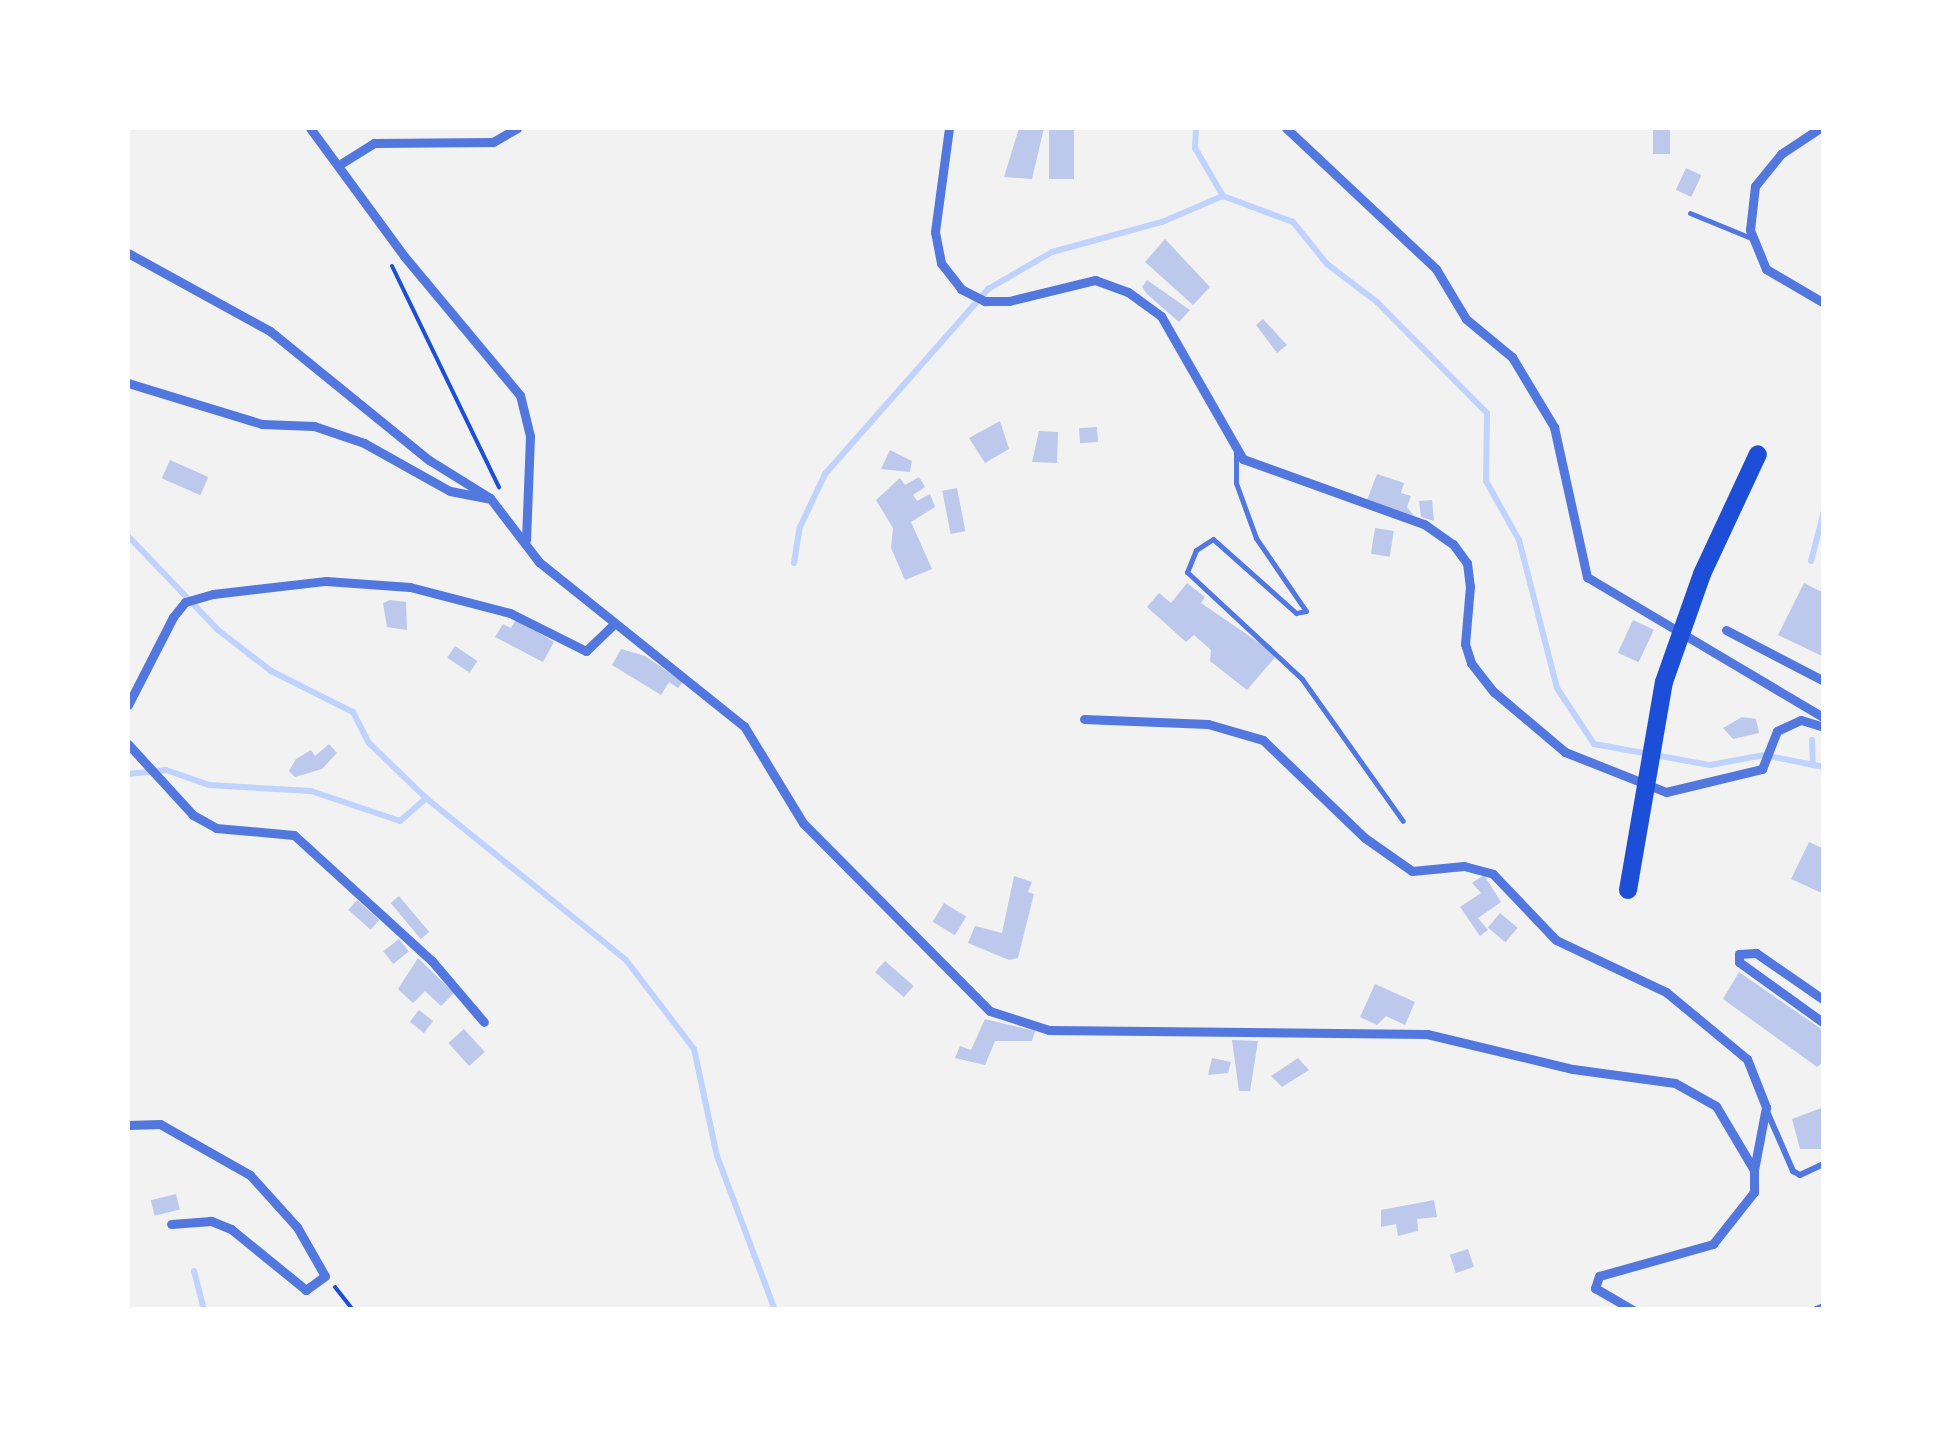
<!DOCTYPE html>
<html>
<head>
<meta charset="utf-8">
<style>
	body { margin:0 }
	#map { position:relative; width:1951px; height:1437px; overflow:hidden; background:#f2f2f2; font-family:"Source Sans 3",sans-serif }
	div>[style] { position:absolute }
	.stream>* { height:6px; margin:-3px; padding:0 3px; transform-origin:3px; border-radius:3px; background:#bfd3fe }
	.building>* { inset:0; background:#bdc9ec; transform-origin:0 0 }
	.path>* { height:4px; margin:-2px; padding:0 2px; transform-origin:2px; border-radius:2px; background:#1d4ed8 }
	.service>* { height:5px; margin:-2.5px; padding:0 2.5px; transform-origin:2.5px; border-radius:2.5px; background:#5277de }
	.pedestrian>* { height:6px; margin:-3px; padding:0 3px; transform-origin:3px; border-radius:3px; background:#5277de }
	.minor>* { height:9px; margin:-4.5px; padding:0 4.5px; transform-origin:4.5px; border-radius:4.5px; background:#5277de }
	.motorway>* { height:18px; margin:-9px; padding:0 9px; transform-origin:9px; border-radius:9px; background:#1d4ed8 }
	span { translate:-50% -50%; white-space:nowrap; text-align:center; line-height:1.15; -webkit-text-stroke:10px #fff; paint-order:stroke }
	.frame { position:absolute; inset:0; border:130px solid #fff; pointer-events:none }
</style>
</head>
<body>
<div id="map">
	<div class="stream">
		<i style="left:1196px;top:128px;width:20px;rotate:93deg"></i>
		<i style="left:1195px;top:148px;width:56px;rotate:59.7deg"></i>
		<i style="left:1223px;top:196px;width:75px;rotate:20.4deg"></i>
		<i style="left:1293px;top:222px;width:54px;rotate:51deg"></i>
		<i style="left:1327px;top:264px;width:63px;rotate:37.2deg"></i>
		<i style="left:1377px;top:302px;width:156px;rotate:45.3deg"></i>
		<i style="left:1487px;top:413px;width:68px;rotate:90.8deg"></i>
		<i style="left:1486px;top:481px;width:68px;rotate:60.8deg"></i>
		<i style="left:1519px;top:540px;width:153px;rotate:75.6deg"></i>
		<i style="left:1557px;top:688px;width:67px;rotate:56.5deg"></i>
		<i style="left:1594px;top:744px;width:118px;rotate:10.3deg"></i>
		<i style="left:1710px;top:765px;width:55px;rotate:-10.5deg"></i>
		<i style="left:1764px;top:755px;width:61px;rotate:11.3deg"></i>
		<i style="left:128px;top:536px;width:130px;rotate:46.2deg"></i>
		<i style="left:218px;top:630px;width:67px;rotate:37.7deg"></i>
		<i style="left:271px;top:671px;width:92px;rotate:26.6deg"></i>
		<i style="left:353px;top:712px;width:35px;rotate:63deg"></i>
		<i style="left:369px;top:743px;width:79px;rotate:44deg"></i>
		<i style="left:426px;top:798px;width:257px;rotate:39deg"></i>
		<i style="left:626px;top:960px;width:112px;rotate:52.6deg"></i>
		<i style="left:694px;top:1049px;width:109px;rotate:77.9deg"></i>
		<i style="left:717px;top:1156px;width:165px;rotate:69.4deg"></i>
		<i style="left:1811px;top:561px;width:52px;rotate:-75.4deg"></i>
		<i style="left:794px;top:563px;width:36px;rotate:-81deg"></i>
		<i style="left:800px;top:527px;width:59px;rotate:-64.7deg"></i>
		<i style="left:825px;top:474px;width:247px;rotate:-48.6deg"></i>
		<i style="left:988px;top:289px;width:74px;rotate:-30deg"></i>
		<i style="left:1052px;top:252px;width:114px;rotate:-15.3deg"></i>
		<i style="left:1162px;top:222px;width:66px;rotate:-23.1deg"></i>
		<i style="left:1812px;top:740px;width:25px;rotate:88deg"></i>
		<i style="left:128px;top:774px;width:38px;rotate:-6deg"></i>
		<i style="left:166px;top:770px;width:46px;rotate:19.2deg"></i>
		<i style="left:209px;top:785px;width:102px;rotate:3.4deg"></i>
		<i style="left:311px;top:791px;width:94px;rotate:18.6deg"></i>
		<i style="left:400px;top:821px;width:35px;rotate:-41deg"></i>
		<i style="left:194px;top:1271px;width:40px;rotate:75.6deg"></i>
	</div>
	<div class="building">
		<i style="clip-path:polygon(1019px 128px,1044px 128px,1032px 179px,1004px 177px)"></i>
		<i style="left:1049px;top:128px;width:25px;height:51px"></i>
		<i style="left:1653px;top:128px;width:17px;height:26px"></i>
		<i style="left:1686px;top:168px;width:17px;height:24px;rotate:25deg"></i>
		<i style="clip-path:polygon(1165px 239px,1210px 287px,1193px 305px,1145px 262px)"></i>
		<i style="clip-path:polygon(1147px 280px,1190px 310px,1179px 322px,1147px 294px,1142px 287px)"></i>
		<i style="clip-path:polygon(1263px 319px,1287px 345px,1277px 353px,1256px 325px)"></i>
		<i style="clip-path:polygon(1000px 421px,1009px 449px,985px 463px,969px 438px)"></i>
		<i style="left:1097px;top:427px;width:15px;height:18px;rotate:86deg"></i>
		<i style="clip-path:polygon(1039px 431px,1058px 432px,1057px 463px,1032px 462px)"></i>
		<i style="clip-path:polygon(890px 450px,912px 461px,910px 472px,881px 469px)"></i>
		<i style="left:170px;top:460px;width:42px;height:20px;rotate:24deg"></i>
		<i style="clip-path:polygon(1377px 474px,1404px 483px,1401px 493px,1411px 496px,1407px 507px,1414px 516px,1367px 500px)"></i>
		<i style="clip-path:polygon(919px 477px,925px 487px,913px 495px,917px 501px,930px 494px,935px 507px,911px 522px,932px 569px,905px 580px,891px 548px,893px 528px,876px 500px,900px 478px,905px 485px)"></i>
		<i style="left:957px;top:488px;width:44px;height:15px;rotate:79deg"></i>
		<i style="clip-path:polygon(1432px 500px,1434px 521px,1421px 517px,1419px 501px)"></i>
		<i style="left:1375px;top:528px;width:19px;height:26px;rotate:9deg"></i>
		<i style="clip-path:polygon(1187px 583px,1205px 597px,1201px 603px,1277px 655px,1247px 690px,1210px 661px,1211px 650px,1194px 635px,1186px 642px,1147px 607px,1159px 593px,1171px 603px)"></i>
		<i style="clip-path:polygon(1804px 583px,1824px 593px,1824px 657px,1778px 635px)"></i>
		<i style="clip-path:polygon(390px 600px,406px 602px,407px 630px,387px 627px,383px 603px)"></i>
		<i style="clip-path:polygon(516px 619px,554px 642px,543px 662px,495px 637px,503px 624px,511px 628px)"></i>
		<i style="left:1633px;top:620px;width:23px;height:36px;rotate:25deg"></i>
		<i style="left:455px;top:646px;width:27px;height:14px;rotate:34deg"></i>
		<i style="clip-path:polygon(621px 649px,645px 656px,683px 682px,678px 688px,669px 682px,661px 695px,612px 665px)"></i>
		<i style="clip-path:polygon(1742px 717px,1756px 719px,1759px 733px,1733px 739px,1723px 728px)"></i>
		<i style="clip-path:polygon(329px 744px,337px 753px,322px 769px,295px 777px,289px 771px,296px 759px,311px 750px,315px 756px)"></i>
		<i style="clip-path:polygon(1809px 842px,1824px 849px,1824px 894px,1791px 879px)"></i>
		<i style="clip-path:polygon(1484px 875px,1501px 902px,1478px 918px,1488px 930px,1480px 936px,1460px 907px,1481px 893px,1472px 883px)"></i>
		<i style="clip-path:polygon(1014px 876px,1032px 882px,1028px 892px,1034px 894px,1018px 958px,1009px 960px,968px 943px,975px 926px,1002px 933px)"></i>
		<i style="left:399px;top:896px;width:47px;height:11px;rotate:50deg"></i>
		<i style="left:357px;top:900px;width:30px;height:13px;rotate:42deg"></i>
		<i style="left:944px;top:903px;width:26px;height:22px;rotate:31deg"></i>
		<i style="left:1500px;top:913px;width:23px;height:19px;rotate:40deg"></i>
		<i style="left:399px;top:939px;width:16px;height:20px;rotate:52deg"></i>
		<i style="clip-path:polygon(418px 958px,454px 993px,441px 1006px,425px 991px,413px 1003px,398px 989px)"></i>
		<i style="left:885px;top:961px;width:38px;height:15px;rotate:41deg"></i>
		<i style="clip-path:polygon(1739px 972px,1824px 1031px,1824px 1061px,1817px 1067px,1723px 999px)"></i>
		<i style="clip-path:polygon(1375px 984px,1415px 1002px,1405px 1025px,1386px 1016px,1377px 1025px,1360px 1017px)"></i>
		<i style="left:419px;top:1010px;width:18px;height:15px;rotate:38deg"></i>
		<i style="clip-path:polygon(985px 1019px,1035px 1031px,1032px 1041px,995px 1041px,985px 1065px,955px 1058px,960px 1046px,971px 1050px)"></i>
		<i style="left:464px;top:1029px;width:31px;height:21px;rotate:48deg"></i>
		<i style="clip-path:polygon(1232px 1040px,1258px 1041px,1250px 1091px,1239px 1091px)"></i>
		<i style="clip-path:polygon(1212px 1058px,1231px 1062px,1228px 1073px,1208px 1075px)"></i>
		<i style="clip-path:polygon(1298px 1058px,1309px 1070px,1282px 1087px,1271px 1076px)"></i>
		<i style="clip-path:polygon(1824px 1107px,1824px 1149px,1800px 1149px,1792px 1119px)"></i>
		<i style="left:176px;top:1194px;width:16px;height:26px;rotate:76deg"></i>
		<i style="clip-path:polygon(1434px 1200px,1437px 1217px,1417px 1219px,1418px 1231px,1398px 1236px,1396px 1224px,1381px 1227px,1381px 1210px)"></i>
		<i style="left:1468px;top:1249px;width:19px;height:19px;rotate:72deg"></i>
	</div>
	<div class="path">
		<i style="left:392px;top:266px;width:246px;rotate:64.2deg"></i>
		<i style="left:335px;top:1287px;width:29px;rotate:52deg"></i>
	</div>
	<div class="service">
		<i style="left:1690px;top:213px;width:66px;rotate:22.3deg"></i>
		<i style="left:1236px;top:453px;width:30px;rotate:90deg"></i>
		<i style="left:1236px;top:483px;width:59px;rotate:70deg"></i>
		<i style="left:1256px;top:538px;width:88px;rotate:55.6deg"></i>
		<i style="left:1306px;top:611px;width:10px;rotate:169deg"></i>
		<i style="left:1296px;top:613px;width:111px;rotate:-138.3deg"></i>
		<i style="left:1213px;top:539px;width:20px;rotate:147deg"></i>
		<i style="left:1196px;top:550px;width:24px;rotate:112deg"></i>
		<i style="left:1187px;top:572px;width:157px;rotate:42.9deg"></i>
		<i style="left:1302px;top:679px;width:174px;rotate:54.6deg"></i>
	</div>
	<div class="pedestrian">
		<i style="left:1766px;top:1109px;width:68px;rotate:66.5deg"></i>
		<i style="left:1793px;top:1171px;width:8px;rotate:30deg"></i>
		<i style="left:1800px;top:1175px;width:26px;rotate:-25deg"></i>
	</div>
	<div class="minor">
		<i style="left:310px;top:128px;width:159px;rotate:53.7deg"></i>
		<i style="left:404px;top:256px;width:181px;rotate:50.2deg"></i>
		<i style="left:520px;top:395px;width:42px;rotate:76.3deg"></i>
		<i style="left:530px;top:436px;width:104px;rotate:92.2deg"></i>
		<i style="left:949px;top:128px;width:105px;rotate:97.7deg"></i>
		<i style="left:935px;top:232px;width:32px;rotate:79deg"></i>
		<i style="left:941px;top:263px;width:33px;rotate:52deg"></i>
		<i style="left:961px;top:289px;width:27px;rotate:27deg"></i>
		<i style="left:985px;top:301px;width:24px"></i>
		<i style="left:1009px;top:301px;width:89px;rotate:-13.7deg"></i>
		<i style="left:1095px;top:280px;width:35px;rotate:20deg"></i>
		<i style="left:1128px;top:292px;width:41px;rotate:36deg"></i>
		<i style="left:1161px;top:316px;width:165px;rotate:60.2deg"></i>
		<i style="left:1243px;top:459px;width:192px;rotate:19.8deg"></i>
		<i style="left:1424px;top:524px;width:35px;rotate:35deg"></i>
		<i style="left:1453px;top:544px;width:24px;rotate:54deg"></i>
		<i style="left:1467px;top:563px;width:23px;rotate:83deg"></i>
		<i style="left:1470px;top:586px;width:58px;rotate:94.9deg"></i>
		<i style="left:1465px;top:644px;width:20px;rotate:72deg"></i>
		<i style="left:1471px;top:663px;width:37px;rotate:52deg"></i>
		<i style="left:1494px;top:692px;width:93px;rotate:40.2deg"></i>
		<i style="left:1565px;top:752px;width:109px;rotate:21.6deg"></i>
		<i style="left:1666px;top:792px;width:99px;rotate:-13.5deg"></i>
		<i style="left:1762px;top:769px;width:41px;rotate:-68.5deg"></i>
		<i style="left:1777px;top:731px;width:26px;rotate:-25deg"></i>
		<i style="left:1801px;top:720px;width:24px;rotate:17deg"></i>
		<i style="left:1286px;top:128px;width:206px;rotate:43.2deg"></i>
		<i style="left:1436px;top:269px;width:58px;rotate:59deg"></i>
		<i style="left:1466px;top:319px;width:60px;rotate:39.6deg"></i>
		<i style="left:1512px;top:357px;width:82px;rotate:59deg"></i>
		<i style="left:1554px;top:427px;width:154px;rotate:77.6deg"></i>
		<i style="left:1587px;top:577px;width:276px;rotate:30.7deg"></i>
		<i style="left:1820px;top:128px;width:47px;rotate:146.3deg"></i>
		<i style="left:1781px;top:154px;width:41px;rotate:129.1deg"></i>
		<i style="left:1755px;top:186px;width:44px;rotate:96.5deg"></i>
		<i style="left:1750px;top:230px;width:42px;rotate:67.7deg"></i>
		<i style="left:1766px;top:269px;width:67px;rotate:30.4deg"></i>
		<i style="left:342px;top:163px;width:38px;rotate:-32deg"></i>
		<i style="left:374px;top:143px;width:119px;rotate:-0.5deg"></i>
		<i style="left:493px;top:142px;width:28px;rotate:-30deg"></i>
		<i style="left:128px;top:253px;width:162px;rotate:28.8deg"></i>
		<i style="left:270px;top:331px;width:205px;rotate:39.1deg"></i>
		<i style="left:429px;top:460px;width:72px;rotate:31.9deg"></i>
		<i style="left:490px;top:498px;width:81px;rotate:52.6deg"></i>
		<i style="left:539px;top:562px;width:263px;rotate:38.7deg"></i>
		<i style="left:744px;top:726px;width:114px;rotate:58.7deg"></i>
		<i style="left:803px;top:823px;width:265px;rotate:45.2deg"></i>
		<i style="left:990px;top:1011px;width:62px;rotate:17.9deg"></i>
		<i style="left:1049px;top:1030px;width:378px;rotate:0.6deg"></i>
		<i style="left:1427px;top:1034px;width:150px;rotate:13.5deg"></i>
		<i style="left:1573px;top:1069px;width:103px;rotate:7.8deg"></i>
		<i style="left:1675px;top:1083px;width:47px;rotate:29.3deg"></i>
		<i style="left:1716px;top:1106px;width:74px;rotate:59.3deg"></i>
		<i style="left:1754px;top:1170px;width:22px;rotate:90deg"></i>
		<i style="left:1754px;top:1192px;width:66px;rotate:128.3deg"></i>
		<i style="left:1713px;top:1244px;width:118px;rotate:164.3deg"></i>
		<i style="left:1599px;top:1276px;width:13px;rotate:108deg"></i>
		<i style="left:1595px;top:1288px;width:44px;rotate:30.1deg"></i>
		<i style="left:128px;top:383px;width:140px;rotate:17deg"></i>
		<i style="left:262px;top:424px;width:52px;rotate:2.2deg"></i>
		<i style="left:314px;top:426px;width:53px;rotate:18.8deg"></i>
		<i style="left:364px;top:443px;width:98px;rotate:29.2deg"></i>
		<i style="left:450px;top:491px;width:38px;rotate:11deg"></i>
		<i style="left:1726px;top:630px;width:110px;rotate:27.5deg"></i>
		<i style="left:128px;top:705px;width:99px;rotate:-62.9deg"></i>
		<i style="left:173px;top:617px;width:19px;rotate:-51deg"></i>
		<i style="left:185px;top:602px;width:29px;rotate:-16deg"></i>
		<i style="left:213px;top:594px;width:114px;rotate:-6.6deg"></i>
		<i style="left:326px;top:581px;width:84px;rotate:4.1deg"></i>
		<i style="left:410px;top:587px;width:103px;rotate:14.6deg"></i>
		<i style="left:510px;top:613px;width:85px;rotate:26.6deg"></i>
		<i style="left:586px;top:651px;width:37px;rotate:-44deg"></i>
		<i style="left:1084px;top:719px;width:124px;rotate:2.3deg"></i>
		<i style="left:1208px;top:724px;width:57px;rotate:16.2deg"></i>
		<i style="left:1263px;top:740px;width:141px;rotate:43.9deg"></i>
		<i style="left:1365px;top:838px;width:57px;rotate:35.1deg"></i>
		<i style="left:1412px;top:871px;width:52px;rotate:-5.5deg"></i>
		<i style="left:1464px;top:866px;width:30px;rotate:15deg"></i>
		<i style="left:1493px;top:874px;width:91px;rotate:46.3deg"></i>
		<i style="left:1556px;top:940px;width:122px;rotate:25.3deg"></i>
		<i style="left:1666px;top:992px;width:105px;rotate:39.6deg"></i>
		<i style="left:1747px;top:1059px;width:52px;rotate:68.4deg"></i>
		<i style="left:1766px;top:1107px;width:64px;rotate:100.8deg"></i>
		<i style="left:128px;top:744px;width:96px;rotate:47.5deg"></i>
		<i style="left:193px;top:815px;width:26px;rotate:29deg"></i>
		<i style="left:216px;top:828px;width:78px;rotate:5.1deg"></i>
		<i style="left:294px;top:835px;width:187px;rotate:42.4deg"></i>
		<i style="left:432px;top:961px;width:80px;rotate:49.6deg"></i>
		<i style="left:1824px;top:1000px;width:83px;rotate:-145.3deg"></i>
		<i style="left:1756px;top:953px;width:17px;rotate:177deg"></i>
		<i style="left:1739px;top:954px;width:8px;rotate:90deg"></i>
		<i style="left:1739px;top:962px;width:105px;rotate:35.7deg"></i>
		<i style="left:128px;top:1125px;width:32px;rotate:-2deg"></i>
		<i style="left:160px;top:1124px;width:103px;rotate:29.5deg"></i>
		<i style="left:250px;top:1175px;width:70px;rotate:47.9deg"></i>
		<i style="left:297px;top:1227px;width:56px;rotate:60.3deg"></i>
		<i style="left:325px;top:1276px;width:24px;rotate:144deg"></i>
		<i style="left:306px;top:1290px;width:97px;rotate:-140.9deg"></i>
		<i style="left:231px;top:1229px;width:22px;rotate:-158deg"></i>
		<i style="left:211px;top:1221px;width:40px;rotate:175.7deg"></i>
		<i style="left:1816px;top:1310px;width:9px;rotate:-21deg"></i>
	</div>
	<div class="motorway">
		<i style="left:1628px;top:890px;width:211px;rotate:-80.2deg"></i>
		<i style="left:1664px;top:682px;width:114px;rotate:-70.6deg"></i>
		<i style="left:1702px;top:574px;width:132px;rotate:-65deg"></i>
	</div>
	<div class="frame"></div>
</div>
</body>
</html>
